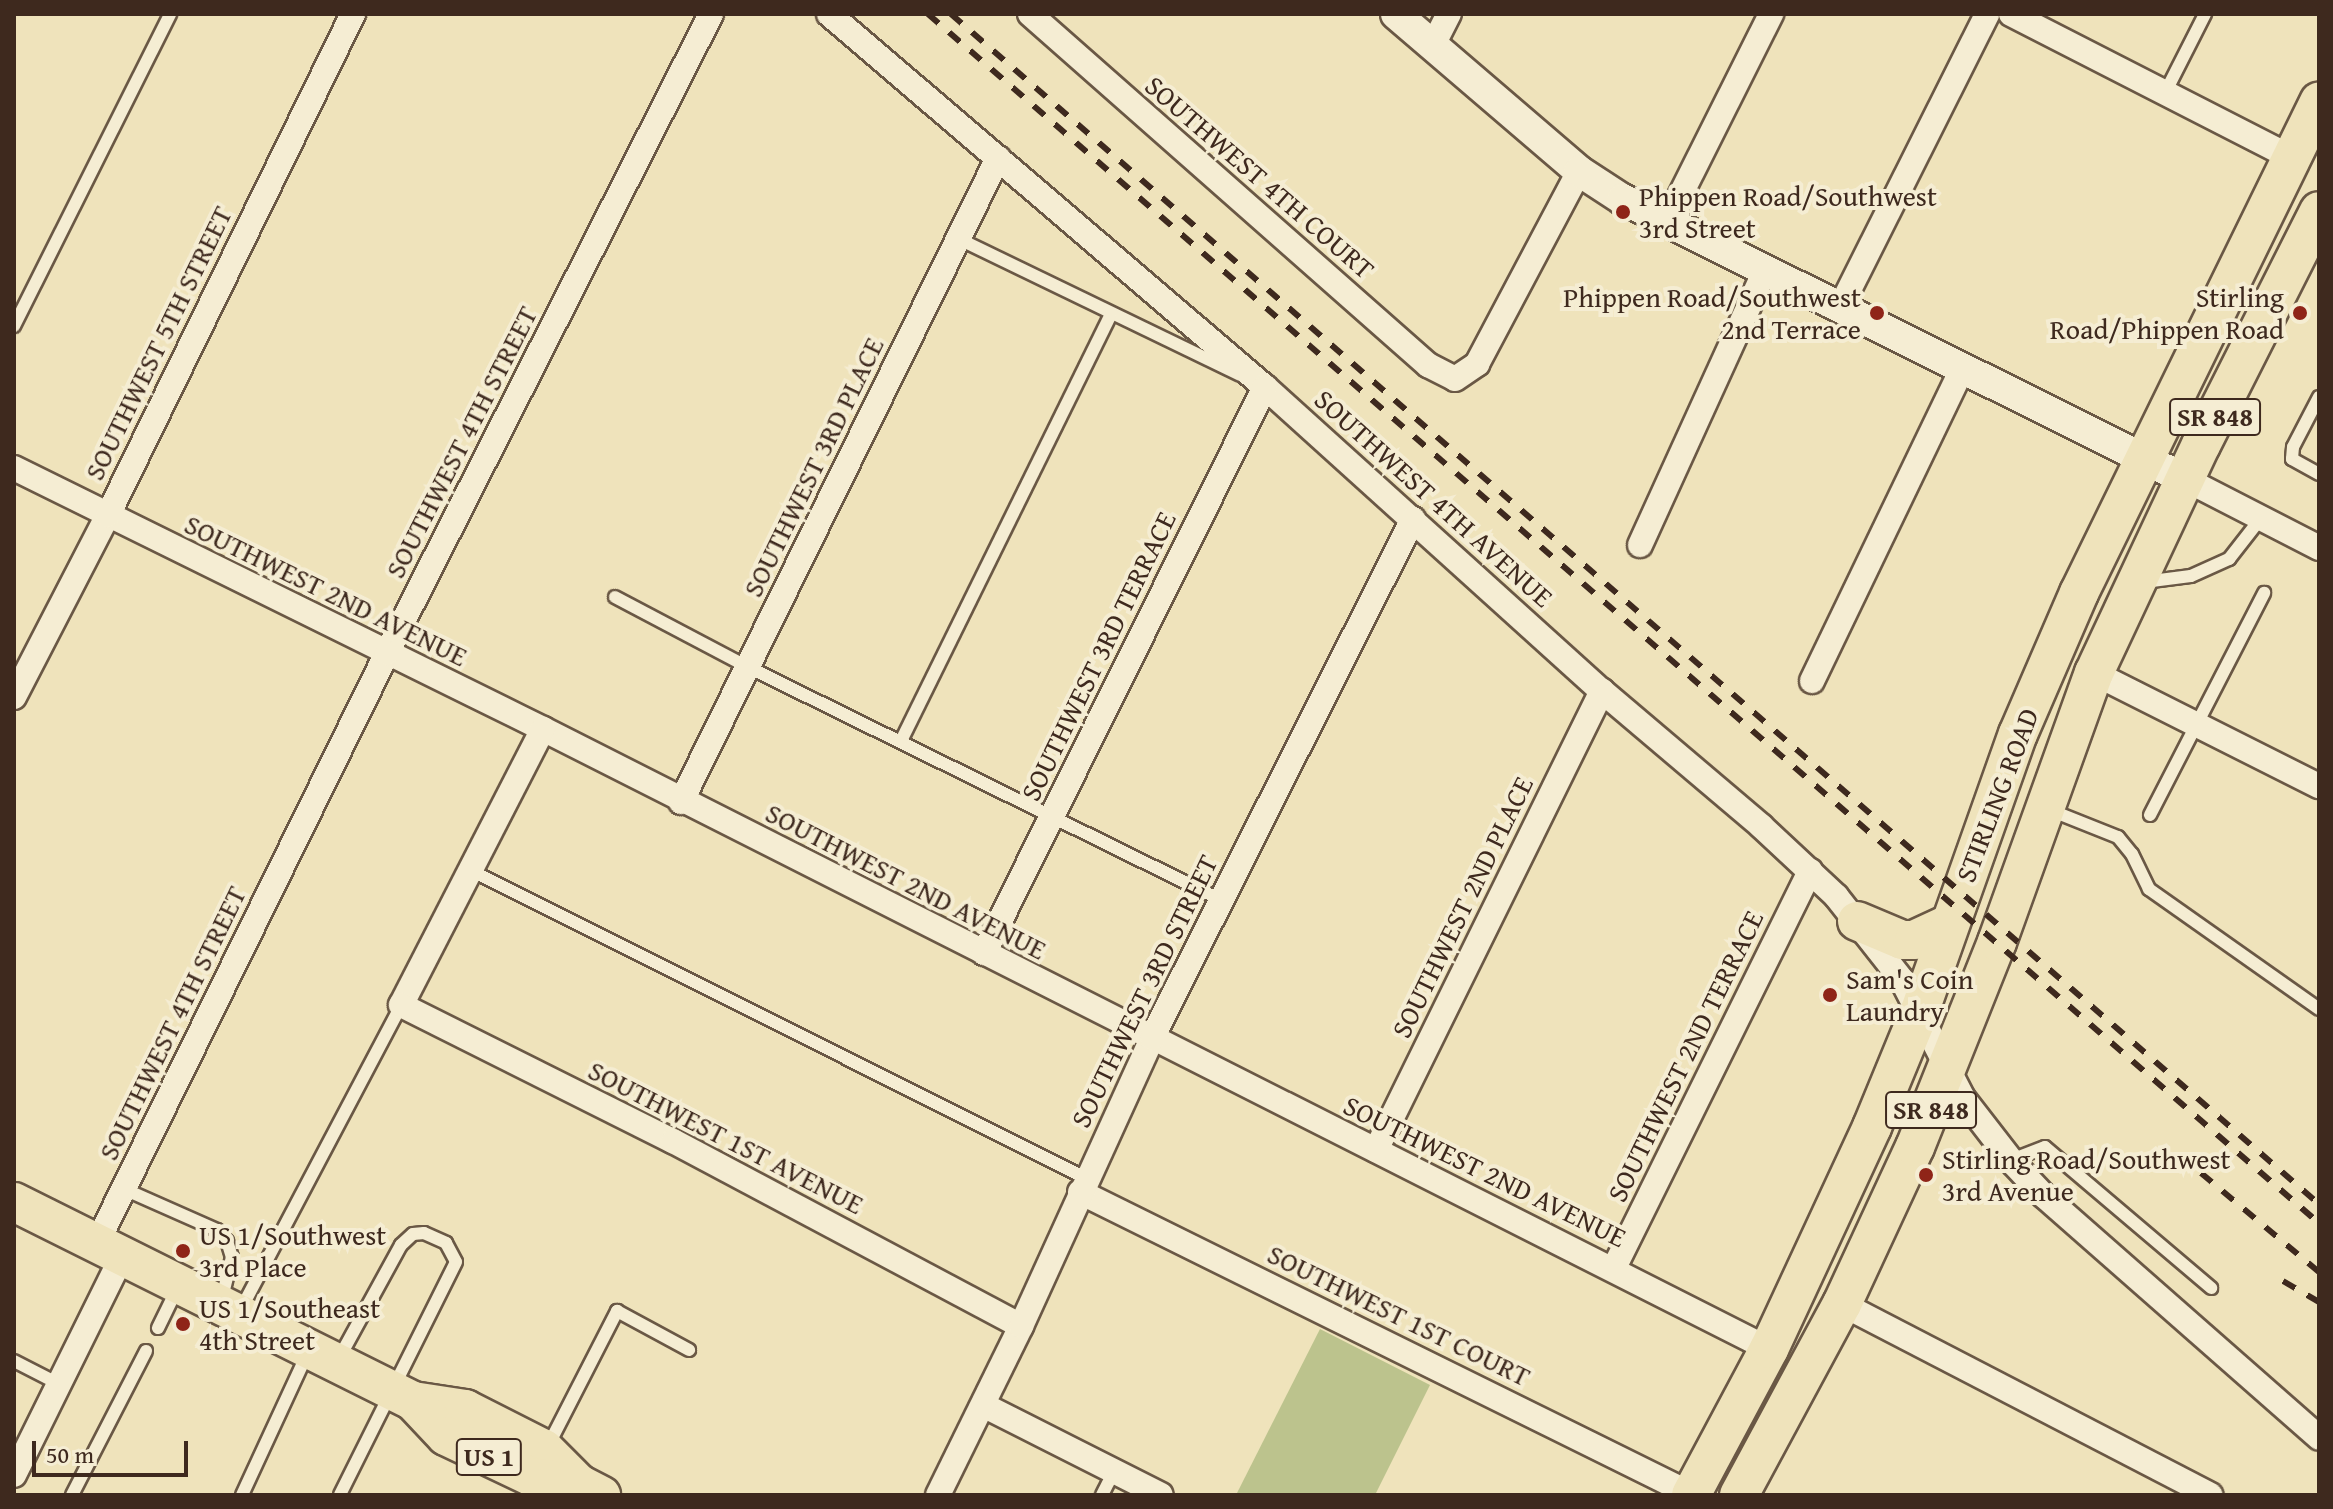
<!DOCTYPE html>
<html>
<head>
<meta charset="utf-8">
<style>
	body { margin:0 }
	#map { position:relative; width:2333px; height:1509px; overflow:hidden; background:#efe3bb; font-family:"Gentium Book Plus",serif }
	div>[style] { position:absolute }
	.green>* { inset:0; background:#bcc38d }
	.roads { filter:drop-shadow(2px 0 #6a5845) drop-shadow(-2px 0 #6a5845) drop-shadow(0 2px #6a5845) drop-shadow(0 -2px #6a5845) }
	.service>* { height:12px; margin:-6px; padding:0 6px; transform-origin:6px; border-radius:6px; background:#f5edd3 }
	.minor>* { height:24px; margin:-12px; padding:0 12px; transform-origin:12px; border-radius:12px; background:#f5edd3 }
	.tertiary>* { height:30px; margin:-15px; padding:0 15px; transform-origin:15px; border-radius:15px; background:#f5edd3 }
	.primary>* { height:38px; margin:-19px; padding:0 19px; transform-origin:19px; border-radius:19px; background:#efe3bb }
	.rail>* { height:6px; margin-top:-3px; transform-origin:0; background:repeating-linear-gradient(90deg,#3e291e 0 14px,transparent 0 28px) }
	.dots>* { width:22px; height:22px; translate:-50% -50%; box-sizing:border-box; border:4px solid #f5edd3; border-radius:50% }
	span { translate:-50% -50%; white-space:nowrap; text-align:center; line-height:1.15; -webkit-text-stroke:8px #f5edd3; paint-order:stroke }
	.shield-label span { padding:2px 6px; background:#f5edd3; border:2px solid; border-radius:6px; -webkit-text-stroke-width:0 }
	.shield-label { font-size:26px; color:#3e291e; font-weight:700 }
	.street-label { font-size:28px; color:#3e291e }
	.poi-label { font-size:28px; color:#3e291e }
	.left { translate:0 -50%; text-align:left }
	.right { translate:-100% -50%; text-align:right }
	.frame { position:absolute; inset:0; border:16px solid #3e291e; pointer-events:none }
	.scale { position:absolute; left:32px; top:1441px; width:156px; height:36px; box-sizing:border-box; border:4px solid #3e291e; border-top:0; padding-left:10px; font-size:24px; line-height:28px; white-space:nowrap; color:#3e291e; -webkit-text-stroke:6px #f5edd3; paint-order:stroke }
</style>
</head>
<body>
<div id="map">
	<div class="green">
		<i style="clip-path:polygon(1320px 1329px,1430px 1385px,1375px 1495px,1236px 1495px)"></i>
	</div>
	<div class="roads">
		<div class="service">
			<i style="left:2165px;top:93px;width:89px;rotate:-63.1deg"></i>
			<i style="left:959px;top:239px;width:312px;rotate:25.8deg"></i>
			<i style="left:14px;top:326px;width:349px;rotate:-63.4deg"></i>
			<i style="left:2319px;top:397px;width:56px;rotate:117.5deg"></i>
			<i style="left:2293px;top:447px;width:12px;rotate:95deg"></i>
			<i style="left:2292px;top:459px;width:31px;rotate:29deg"></i>
			<i style="left:2144px;top:582px;width:47px;rotate:-7.3deg"></i>
			<i style="left:2191px;top:576px;width:42px;rotate:-24.1deg"></i>
			<i style="left:2229px;top:559px;width:52px;rotate:-52deg"></i>
			<i style="left:615px;top:597px;width:150px;rotate:27.8deg"></i>
			<i style="left:748px;top:667px;width:527px;rotate:26.22deg"></i>
			<i style="left:901px;top:741px;width:476px;rotate:-63.8deg"></i>
			<i style="left:2050px;top:810px;width:73px;rotate:21.7deg"></i>
			<i style="left:2118px;top:837px;width:22px;rotate:51deg"></i>
			<i style="left:2132px;top:854px;width:39px;rotate:64deg"></i>
			<i style="left:2149px;top:889px;width:208px;rotate:35.2deg"></i>
			<i style="left:2150px;top:815px;width:250px;rotate:-62.8deg"></i>
			<i style="left:470px;top:870px;width:689px;rotate:26.57deg"></i>
			<i style="left:2011px;top:1160px;width:36px;rotate:-21deg"></i>
			<i style="left:2045px;top:1147px;width:218px;rotate:40.3deg"></i>
			<i style="left:124px;top:1189px;width:102px;rotate:23.8deg"></i>
			<i style="left:217px;top:1230px;width:15px;rotate:48deg"></i>
			<i style="left:227px;top:1241px;width:17px;rotate:73deg"></i>
			<i style="left:232px;top:1257px;width:46px;rotate:103.7deg"></i>
			<i style="left:240px;top:1311px;width:346px;rotate:-62.2deg"></i>
			<i style="left:158px;top:1328px;width:46px;rotate:-64deg"></i>
			<i style="left:338px;top:1360px;width:131px;rotate:-61.3deg"></i>
			<i style="left:401px;top:1245px;width:16px;rotate:-43deg"></i>
			<i style="left:413px;top:1234px;width:11px;rotate:-5deg"></i>
			<i style="left:424px;top:1233px;width:24px;rotate:24deg"></i>
			<i style="left:446px;top:1243px;width:21px;rotate:62deg"></i>
			<i style="left:456px;top:1262px;width:260px;rotate:116.5deg"></i>
			<i style="left:14px;top:1361px;width:51px;rotate:27.1deg"></i>
			<i style="left:548px;top:1446px;width:152px;rotate:-62.9deg"></i>
			<i style="left:617px;top:1311px;width:82px;rotate:28.4deg"></i>
			<i style="left:72px;top:1495px;width:162px;rotate:-62.8deg"></i>
			<i style="left:242px;top:1495px;width:157px;rotate:-65.2deg"></i>
			<i style="left:1102px;top:1495px;width:27px;rotate:-63deg"></i>
		</div>
		<div class="minor">
			<i style="left:829px;top:14px;width:574px;rotate:40.55deg"></i>
			<i style="left:1265px;top:387px;width:454px;rotate:42.1deg"></i>
			<i style="left:1602px;top:691px;width:209px;rotate:40.3deg"></i>
			<i style="left:1761px;top:826px;width:103px;rotate:43deg"></i>
			<i style="left:1836px;top:896px;width:107px;rotate:51.8deg"></i>
			<i style="left:1902px;top:980px;width:133px;rotate:62.7deg"></i>
			<i style="left:1963px;top:1098px;width:83px;rotate:52.3deg"></i>
			<i style="left:2014px;top:1164px;width:44px;rotate:46.8deg"></i>
			<i style="left:2044px;top:1196px;width:366px;rotate:41.3deg"></i>
			<i style="left:1030px;top:14px;width:531px;rotate:41.41deg"></i>
			<i style="left:1428px;top:365px;width:30px;rotate:27deg"></i>
			<i style="left:1455px;top:379px;width:27px;rotate:-34deg"></i>
			<i style="left:1477px;top:364px;width:218px;rotate:-62.1deg"></i>
			<i style="left:2011px;top:14px;width:314px;rotate:27.1deg"></i>
			<i style="left:1433px;top:45px;width:35px;rotate:-63deg"></i>
			<i style="left:1667px;top:222px;width:233px;rotate:-63.4deg"></i>
			<i style="left:1839px;top:310px;width:331px;rotate:-63.4deg"></i>
			<i style="left:14px;top:468px;width:590px;rotate:26.26deg"></i>
			<i style="left:543px;top:729px;width:1374px;rotate:26.83deg"></i>
			<i style="left:2185px;top:479px;width:151px;rotate:27.2deg"></i>
			<i style="left:1640px;top:545px;width:301px;rotate:-65.5deg"></i>
			<i style="left:2094px;top:673px;width:252px;rotate:26.7deg"></i>
			<i style="left:1812px;top:681px;width:345px;rotate:-64.3deg"></i>
			<i style="left:14px;top:697px;width:205px;rotate:-62.7deg"></i>
			<i style="left:108px;top:515px;width:558px;rotate:-63.94deg"></i>
			<i style="left:543px;top:729px;width:310px;rotate:117.2deg"></i>
			<i style="left:401px;top:1005px;width:304px;rotate:26.6deg"></i>
			<i style="left:673px;top:1141px;width:394px;rotate:28deg"></i>
			<i style="left:681px;top:802px;width:718px;rotate:-63.79deg"></i>
			<i style="left:984px;top:953px;width:632px;rotate:-63.6deg"></i>
			<i style="left:1376px;top:1150px;width:512px;rotate:-63.79deg"></i>
			<i style="left:1080px;top:1192px;width:682px;rotate:26.3deg"></i>
			<i style="left:97px;top:1243px;width:657px;rotate:-63.82deg"></i>
			<i style="left:387px;top:653px;width:716px;rotate:-63.11deg"></i>
			<i style="left:1614px;top:1268px;width:443px;rotate:-63.7deg"></i>
			<i style="left:1842px;top:1304px;width:415px;rotate:27.4deg"></i>
			<i style="left:983px;top:1405px;width:199px;rotate:26.8deg"></i>
			<i style="left:14px;top:1475px;width:244px;rotate:-63.7deg"></i>
			<i style="left:938px;top:1495px;width:188px;rotate:-63.8deg"></i>
			<i style="left:1021px;top:1326px;width:316px;rotate:-65.5deg"></i>
			<i style="left:1152px;top:1038px;width:581px;rotate:-63.3deg"></i>
		</div>
		<div class="tertiary">
			<i style="left:1396px;top:14px;width:241px;rotate:40.6deg"></i>
			<i style="left:1579px;top:171px;width:51px;rotate:33.1deg"></i>
			<i style="left:1622px;top:199px;width:629px;rotate:26.44deg"></i>
		</div>
		<div class="primary">
			<i style="left:1857px;top:921px;width:49px;rotate:22.9deg"></i>
			<i style="left:1902px;top:940px;width:12px"></i>
			<i style="left:1914px;top:940px;width:40px;rotate:-25deg"></i>
			<i style="left:14px;top:1202px;width:446px;rotate:26.5deg"></i>
			<i style="left:413px;top:1401px;width:53px;rotate:8.7deg"></i>
			<i style="left:465px;top:1409px;width:89px;rotate:26.9deg"></i>
			<i style="left:544px;top:1449px;width:49px;rotate:45deg"></i>
			<i style="left:579px;top:1484px;width:25px;rotate:27deg"></i>
			<i style="left:413px;top:1401px;width:48px;rotate:46.7deg"></i>
			<i style="left:446px;top:1436px;width:95px;rotate:25.5deg"></i>
			<i style="left:532px;top:1477px;width:48px;rotate:8.5deg"></i>
			<i style="left:1691px;top:1495px;width:166px;rotate:-61.9deg"></i>
			<i style="left:1769px;top:1349px;width:245px;rotate:-65.1deg"></i>
			<i style="left:1872px;top:1127px;width:123px;rotate:-67.6deg"></i>
			<i style="left:1919px;top:1013px;width:296px;rotate:-70.5deg"></i>
			<i style="left:2018px;top:734px;width:154px;rotate:-66.6deg"></i>
			<i style="left:2079px;top:593px;width:547px;rotate:-63.95deg"></i>
			<i style="left:1739px;top:1495px;width:217px;rotate:-61.7deg"></i>
			<i style="left:1842px;top:1304px;width:173px;rotate:-65.1deg"></i>
			<i style="left:1915px;top:1147px;width:221px;rotate:-68.2deg"></i>
			<i style="left:1997px;top:942px;width:286px;rotate:-70.2deg"></i>
			<i style="left:2094px;top:673px;width:252px;rotate:-64.9deg"></i>
			<i style="left:2201px;top:445px;width:262px;rotate:-63.2deg"></i>
		</div>
	</div>
	<div class="rail">
		<i style="left:928px;top:14px;width:1843px;rotate:41deg"></i>
		<i style="left:951px;top:14px;width:1813px;rotate:41.02deg"></i>
		<i style="left:2201px;top:1173px;width:154px;rotate:40deg"></i>
		<i style="left:2283px;top:1281px;width:42px;rotate:30.3deg"></i>
	</div>
	<div class="dots">
		<i style="left:1623px;top:212px;background:#8f2418"></i>
		<i style="left:1877px;top:313px;background:#8f2418"></i>
		<i style="left:2300px;top:313px;background:#8f2418"></i>
		<i style="left:1830px;top:995px;background:#8f2418"></i>
		<i style="left:1926px;top:1175px;background:#8f2418"></i>
		<i style="left:183px;top:1251px;background:#8f2418"></i>
		<i style="left:183px;top:1324px;background:#8f2418"></i>
	</div>
	<div class="shield-label">
		<span style="left:2215px;top:417px">SR 848</span>
		<span style="left:1931px;top:1110px">SR 848</span>
		<span style="left:489px;top:1457px">US 1</span>
	</div>
	<div class="street-label">
		<span style="left:1260px;top:177px;rotate:41deg">SOUTHWEST 4TH COURT</span>
		<span style="left:158px;top:343px;rotate:-64deg">SOUTHWEST 5TH STREET</span>
		<span style="left:461px;top:442px;rotate:-63deg">SOUTHWEST 4TH STREET</span>
		<span style="left:813px;top:467px;rotate:-64deg">SOUTHWEST 3RD PLACE</span>
		<span style="left:1434px;top:498px;rotate:42deg">SOUTHWEST 4TH AVENUE</span>
		<span style="left:326px;top:590px;rotate:26deg">SOUTHWEST 2ND AVENUE</span>
		<span style="left:1098px;top:656px;rotate:-64deg">SOUTHWEST 3RD TERRACE</span>
		<span style="left:1997px;top:795px;rotate:-69deg">STIRLING ROAD</span>
		<span style="left:906px;top:881px;rotate:27deg">SOUTHWEST 2ND AVENUE</span>
		<span style="left:1462px;top:907px;rotate:-64deg">SOUTHWEST 2ND PLACE</span>
		<span style="left:1144px;top:991px;rotate:-64deg">SOUTHWEST 3RD STREET</span>
		<span style="left:172px;top:1023px;rotate:-64deg">SOUTHWEST 4TH STREET</span>
		<span style="left:1685px;top:1056px;rotate:-64deg">SOUTHWEST 2ND TERRACE</span>
		<span style="left:726px;top:1137px;rotate:27deg">SOUTHWEST 1ST AVENUE</span>
		<span style="left:1485px;top:1171px;rotate:26deg">SOUTHWEST 2ND AVENUE</span>
		<span style="left:1399px;top:1315px;rotate:26deg">SOUTHWEST 1ST COURT</span>
	</div>
	<div class="poi-label">
		<span class="left" style="left:1639px;top:212px">Phippen Road/Southwest<br>3rd Street</span>
		<span class="right" style="left:1861px;top:313px">Phippen Road/Southwest<br>2nd Terrace</span>
		<span class="right" style="left:2284px;top:313px">Stirling<br>Road/Phippen Road</span>
		<span class="left" style="left:1846px;top:995px">Sam's Coin<br>Laundry</span>
		<span class="left" style="left:1942px;top:1175px">Stirling Road/Southwest<br>3rd Avenue</span>
		<span class="left" style="left:199px;top:1251px">US 1/Southwest<br>3rd Place</span>
		<span class="left" style="left:199px;top:1324px">US 1/Southeast<br>4th Street</span>
	</div>
	<div class="frame"></div>
	<div class="scale">50 m</div>
</div>
</body>
</html>
